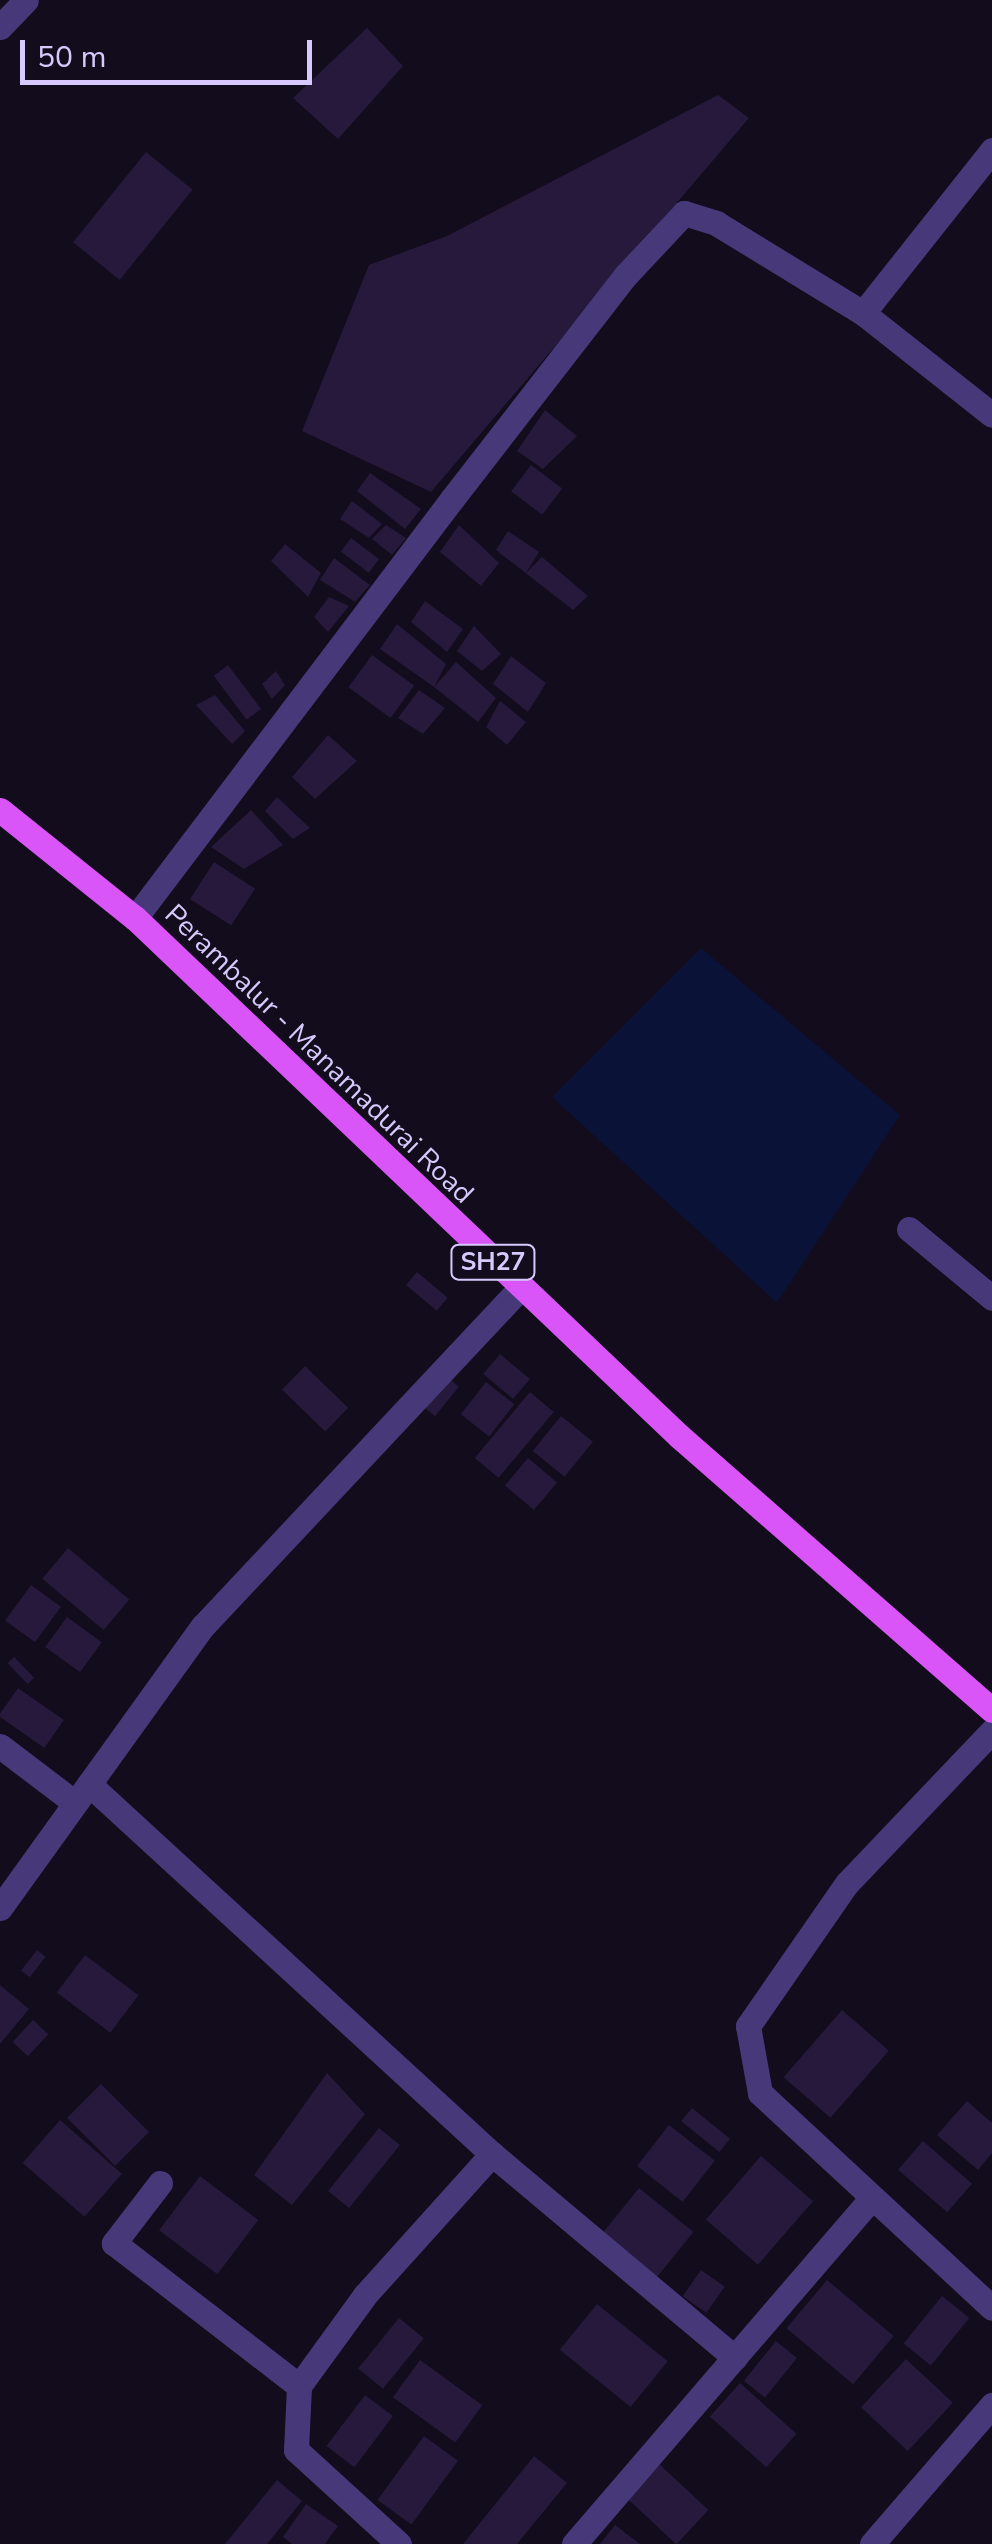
<!DOCTYPE html>
<html>
<head>
<meta charset="utf-8">
<style>
	body { margin:0 }
	#map { position:relative; width:992px; height:2544px; overflow:hidden; background:#120c1c; font-family:"Nunito Sans",sans-serif }
	div>[style] { position:absolute }
	.water>* { inset:0; background:#0a1237 }
	.building>* { inset:0; background:#26193c; transform-origin:0 0 }
	.minor>* { height:25px; margin:-12.5px; padding:0 12.5px; transform-origin:12.5px; border-radius:12.5px; background:#473979 }
	.major>* { height:25px; margin:-12.5px; padding:0 12.5px; transform-origin:12.5px; border-radius:12.5px; background:#d955f8 }
	span { translate:-50% -50%; white-space:nowrap; text-align:center; line-height:1.15; -webkit-text-stroke:9px #120c1c; paint-order:stroke }
	.shield-label span { padding:2px 8px; background:#120c1c; border:2px solid; border-radius:8px; -webkit-text-stroke-width:0 }
	.shield-label { font-size:25px; color:#d8c9fd; font-weight:700 }
	.street-label { font-size:28px; color:#d8c9fd }
	.scale { position:absolute; left:20px; top:40px; width:292px; height:45px; box-sizing:border-box; border:5px solid #d8c9fd; border-top:0; padding-left:12px; font-size:30px; line-height:35px; white-space:nowrap; color:#d8c9fd; -webkit-text-stroke:8px #120c1c; paint-order:stroke }
</style>
</head>
<body>
<div id="map">
	<div class="water">
		<i style="clip-path:polygon(701px 948px,900px 1115px,777px 1303px,552px 1097px)"></i>
	</div>
	<div class="building">
		<i style="clip-path:polygon(367px 28px,403px 66px,338px 139px,293px 98px)"></i>
		<i style="clip-path:polygon(718px 95px,749px 118px,431px 492px,302px 431px,369px 265px,447px 236px)"></i>
		<i style="left:146px;top:152px;width:60px;height:116px;rotate:39deg"></i>
		<i style="clip-path:polygon(545px 410px,577px 436px,543px 469px,517px 451px)"></i>
		<i style="left:531px;top:465px;width:39px;height:33px;rotate:37deg"></i>
		<i style="clip-path:polygon(370px 473px,421px 509px,405px 529px,357px 491px)"></i>
		<i style="clip-path:polygon(352px 501px,382px 524px,369px 538px,340px 519px)"></i>
		<i style="clip-path:polygon(386px 525px,406px 538px,392px 555px,372px 539px)"></i>
		<i style="clip-path:polygon(459px 525px,499px 563px,481px 586px,440px 552px)"></i>
		<i style="clip-path:polygon(508px 531px,539px 552px,526px 573px,542px 557px,588px 596px,573px 610px,496px 550px)"></i>
		<i style="left:351px;top:538px;width:35px;height:17px;rotate:37deg"></i>
		<i style="clip-path:polygon(285px 544px,321px 573px,308px 597px,271px 561px)"></i>
		<i style="clip-path:polygon(334px 558px,370px 585px,355px 602px,320px 580px)"></i>
		<i style="clip-path:polygon(329px 597px,349px 606px,328px 632px,314px 617px)"></i>
		<i style="clip-path:polygon(425px 601px,463px 629px,447px 652px,411px 622px)"></i>
		<i style="clip-path:polygon(397px 624px,446px 664px,434px 687px,380px 649px)"></i>
		<i style="clip-path:polygon(474px 626px,501px 654px,482px 671px,457px 651px)"></i>
		<i style="left:372px;top:655px;width:52px;height:40px;rotate:36deg"></i>
		<i style="clip-path:polygon(511px 656px,546px 683px,528px 712px,493px 684px)"></i>
		<i style="clip-path:polygon(456px 662px,496px 698px,478px 722px,434px 687px)"></i>
		<i style="left:228px;top:665px;width:55px;height:18px;rotate:53deg"></i>
		<i style="clip-path:polygon(276px 671px,285px 685px,272px 699px,262px 684px)"></i>
		<i style="clip-path:polygon(419px 690px,445px 708px,423px 734px,398px 718px)"></i>
		<i style="clip-path:polygon(215px 695px,245px 731px,232px 744px,196px 705px)"></i>
		<i style="clip-path:polygon(500px 701px,526px 722px,507px 745px,486px 727px)"></i>
		<i style="clip-path:polygon(328px 735px,357px 761px,315px 799px,292px 777px)"></i>
		<i style="clip-path:polygon(277px 797px,310px 828px,293px 839px,265px 811px)"></i>
		<i style="clip-path:polygon(251px 810px,283px 845px,244px 869px,211px 847px)"></i>
		<i style="left:214px;top:862px;width:49px;height:44px;rotate:33deg"></i>
		<i style="left:417px;top:1272px;width:40px;height:17px;rotate:40deg"></i>
		<i style="left:500px;top:1354px;width:39px;height:26px;rotate:40deg"></i>
		<i style="left:305px;top:1366px;width:60px;height:33px;rotate:44deg"></i>
		<i style="left:448px;top:1378px;width:14px;height:38px;rotate:39deg"></i>
		<i style="left:486px;top:1382px;width:36px;height:41px;rotate:38deg"></i>
		<i style="left:530px;top:1392px;width:31px;height:86px;rotate:40deg"></i>
		<i style="left:561px;top:1416px;width:41px;height:45px;rotate:39deg"></i>
		<i style="left:528px;top:1458px;width:38px;height:36px;rotate:40deg"></i>
		<i style="left:68px;top:1548px;width:80px;height:40px;rotate:40deg"></i>
		<i style="left:31px;top:1585px;width:37px;height:44px;rotate:36deg"></i>
		<i style="left:67px;top:1617px;width:43px;height:37px;rotate:36deg"></i>
		<i style="left:14px;top:1657px;width:29px;height:9px;rotate:46deg"></i>
		<i style="left:18px;top:1688px;width:56px;height:34px;rotate:35deg"></i>
		<i style="left:37px;top:1950px;width:11px;height:26px;rotate:38deg"></i>
		<i style="left:85px;top:1955px;width:67px;height:47px;rotate:37deg"></i>
		<i style="clip-path:polygon(0 1985px,29px 2009px,0 2044px)"></i>
		<i style="left:842px;top:2010px;width:62px;height:89px;rotate:41deg"></i>
		<i style="left:33px;top:2020px;width:21px;height:30px;rotate:43deg"></i>
		<i style="clip-path:polygon(327px 2073px,365px 2114px,292px 2205px,254px 2175px)"></i>
		<i style="left:101px;top:2084px;width:68px;height:48px;rotate:45deg"></i>
		<i style="clip-path:polygon(967px 2101px,992px 2123px,992px 2153px,978px 2170px,937px 2135px)"></i>
		<i style="left:692px;top:2108px;width:49px;height:17px;rotate:39deg"></i>
		<i style="left:60px;top:2120px;width:82px;height:57px;rotate:41deg"></i>
		<i style="left:669px;top:2125px;width:58px;height:52px;rotate:38deg"></i>
		<i style="left:379px;top:2128px;width:27px;height:81px;rotate:39deg"></i>
		<i style="left:923px;top:2141px;width:65px;height:38px;rotate:41deg"></i>
		<i style="left:761px;top:2156px;width:69px;height:84px;rotate:41deg"></i>
		<i style="left:200px;top:2176px;width:73px;height:68px;rotate:37deg"></i>
		<i style="left:639px;top:2188px;width:70px;height:61px;rotate:39deg"></i>
		<i style="left:701px;top:2270px;width:29px;height:32px;rotate:35deg"></i>
		<i style="left:827px;top:2280px;width:87px;height:63px;rotate:40deg"></i>
		<i style="left:942px;top:2296px;width:35px;height:61px;rotate:39deg"></i>
		<i style="left:597px;top:2304px;width:91px;height:59px;rotate:39deg"></i>
		<i style="left:399px;top:2318px;width:32px;height:65px;rotate:39deg"></i>
		<i style="left:776px;top:2341px;width:27px;height:51px;rotate:39deg"></i>
		<i style="left:906px;top:2359px;width:64px;height:66px;rotate:43deg"></i>
		<i style="left:420px;top:2360px;width:77px;height:46px;rotate:36deg"></i>
		<i style="left:740px;top:2383px;width:76px;height:45px;rotate:42deg"></i>
		<i style="left:365px;top:2395px;width:35px;height:64px;rotate:37deg"></i>
		<i style="left:424px;top:2436px;width:42px;height:79px;rotate:36deg"></i>
		<i style="clip-path:polygon(534px 2456px,567px 2483px,517px 2544px,463px 2544px)"></i>
		<i style="left:658px;top:2463px;width:69px;height:47px;rotate:43deg"></i>
		<i style="clip-path:polygon(277px 2480px,302px 2501px,267px 2544px,225px 2544px)"></i>
		<i style="clip-path:polygon(306px 2504px,338px 2526px,325px 2544px,292px 2544px,283px 2537px)"></i>
		<i style="clip-path:polygon(615px 2525px,640px 2544px,600px 2544px)"></i>
	</div>
	<div class="minor">
		<i style="left:0;top:27px;width:37px;rotate:-46deg"></i>
		<i style="left:863px;top:313px;width:208px;rotate:-51.6deg"></i>
		<i style="left:135px;top:918px;width:525px;rotate:-52.89deg"></i>
		<i style="left:452px;top:499px;width:284px;rotate:-52.2deg"></i>
		<i style="left:626px;top:275px;width:85px;rotate:-46.9deg"></i>
		<i style="left:684px;top:213px;width:34px;rotate:17deg"></i>
		<i style="left:716px;top:223px;width:172px;rotate:31.5deg"></i>
		<i style="left:863px;top:313px;width:164px;rotate:38.3deg"></i>
		<i style="left:909px;top:1229px;width:108px;rotate:39.7deg"></i>
		<i style="left:992px;top:1731px;width:210px;rotate:133.6deg"></i>
		<i style="left:847px;top:1883px;width:174px;rotate:124.7deg"></i>
		<i style="left:748px;top:2026px;width:68px;rotate:79.8deg"></i>
		<i style="left:760px;top:2093px;width:316px;rotate:42.8deg"></i>
		<i style="left:0;top:1746px;width:94px;rotate:37.2deg"></i>
		<i style="left:89px;top:1784px;width:547px;rotate:42.56deg"></i>
		<i style="left:0;top:1908px;width:347px;rotate:-54.3deg"></i>
		<i style="left:203px;top:1626px;width:463px;rotate:-46.8deg"></i>
		<i style="left:160px;top:2183px;width:76px;rotate:127.5deg"></i>
		<i style="left:114px;top:2243px;width:234px;rotate:37.7deg"></i>
		<i style="left:399px;top:2544px;width:139px;rotate:-137.6deg"></i>
		<i style="left:296px;top:2450px;width:64px;rotate:-87.3deg"></i>
		<i style="left:299px;top:2386px;width:112px;rotate:-54deg"></i>
		<i style="left:365px;top:2295px;width:190px;rotate:-48deg"></i>
		<i style="left:492px;top:2154px;width:317px;rotate:40deg"></i>
		<i style="left:574px;top:2544px;width:452px;rotate:-49.3deg"></i>
		<i style="left:872px;top:2544px;width:184px;rotate:-49.2deg"></i>
	</div>
	<div class="major">
		<i style="left:0;top:810px;width:173px;rotate:38.7deg"></i>
		<i style="left:135px;top:918px;width:751px;rotate:43.6deg"></i>
		<i style="left:679px;top:1436px;width:416px;rotate:41.2deg"></i>
	</div>
	<div class="shield-label">
		<span style="left:493px;top:1262px">SH27</span>
	</div>
	<div class="street-label">
		<span style="left:319px;top:1054px;rotate:44deg">Perambalur - Manamadurai Road</span>
	</div>
	<div class="scale">50 m</div>
</div>
</body>
</html>
